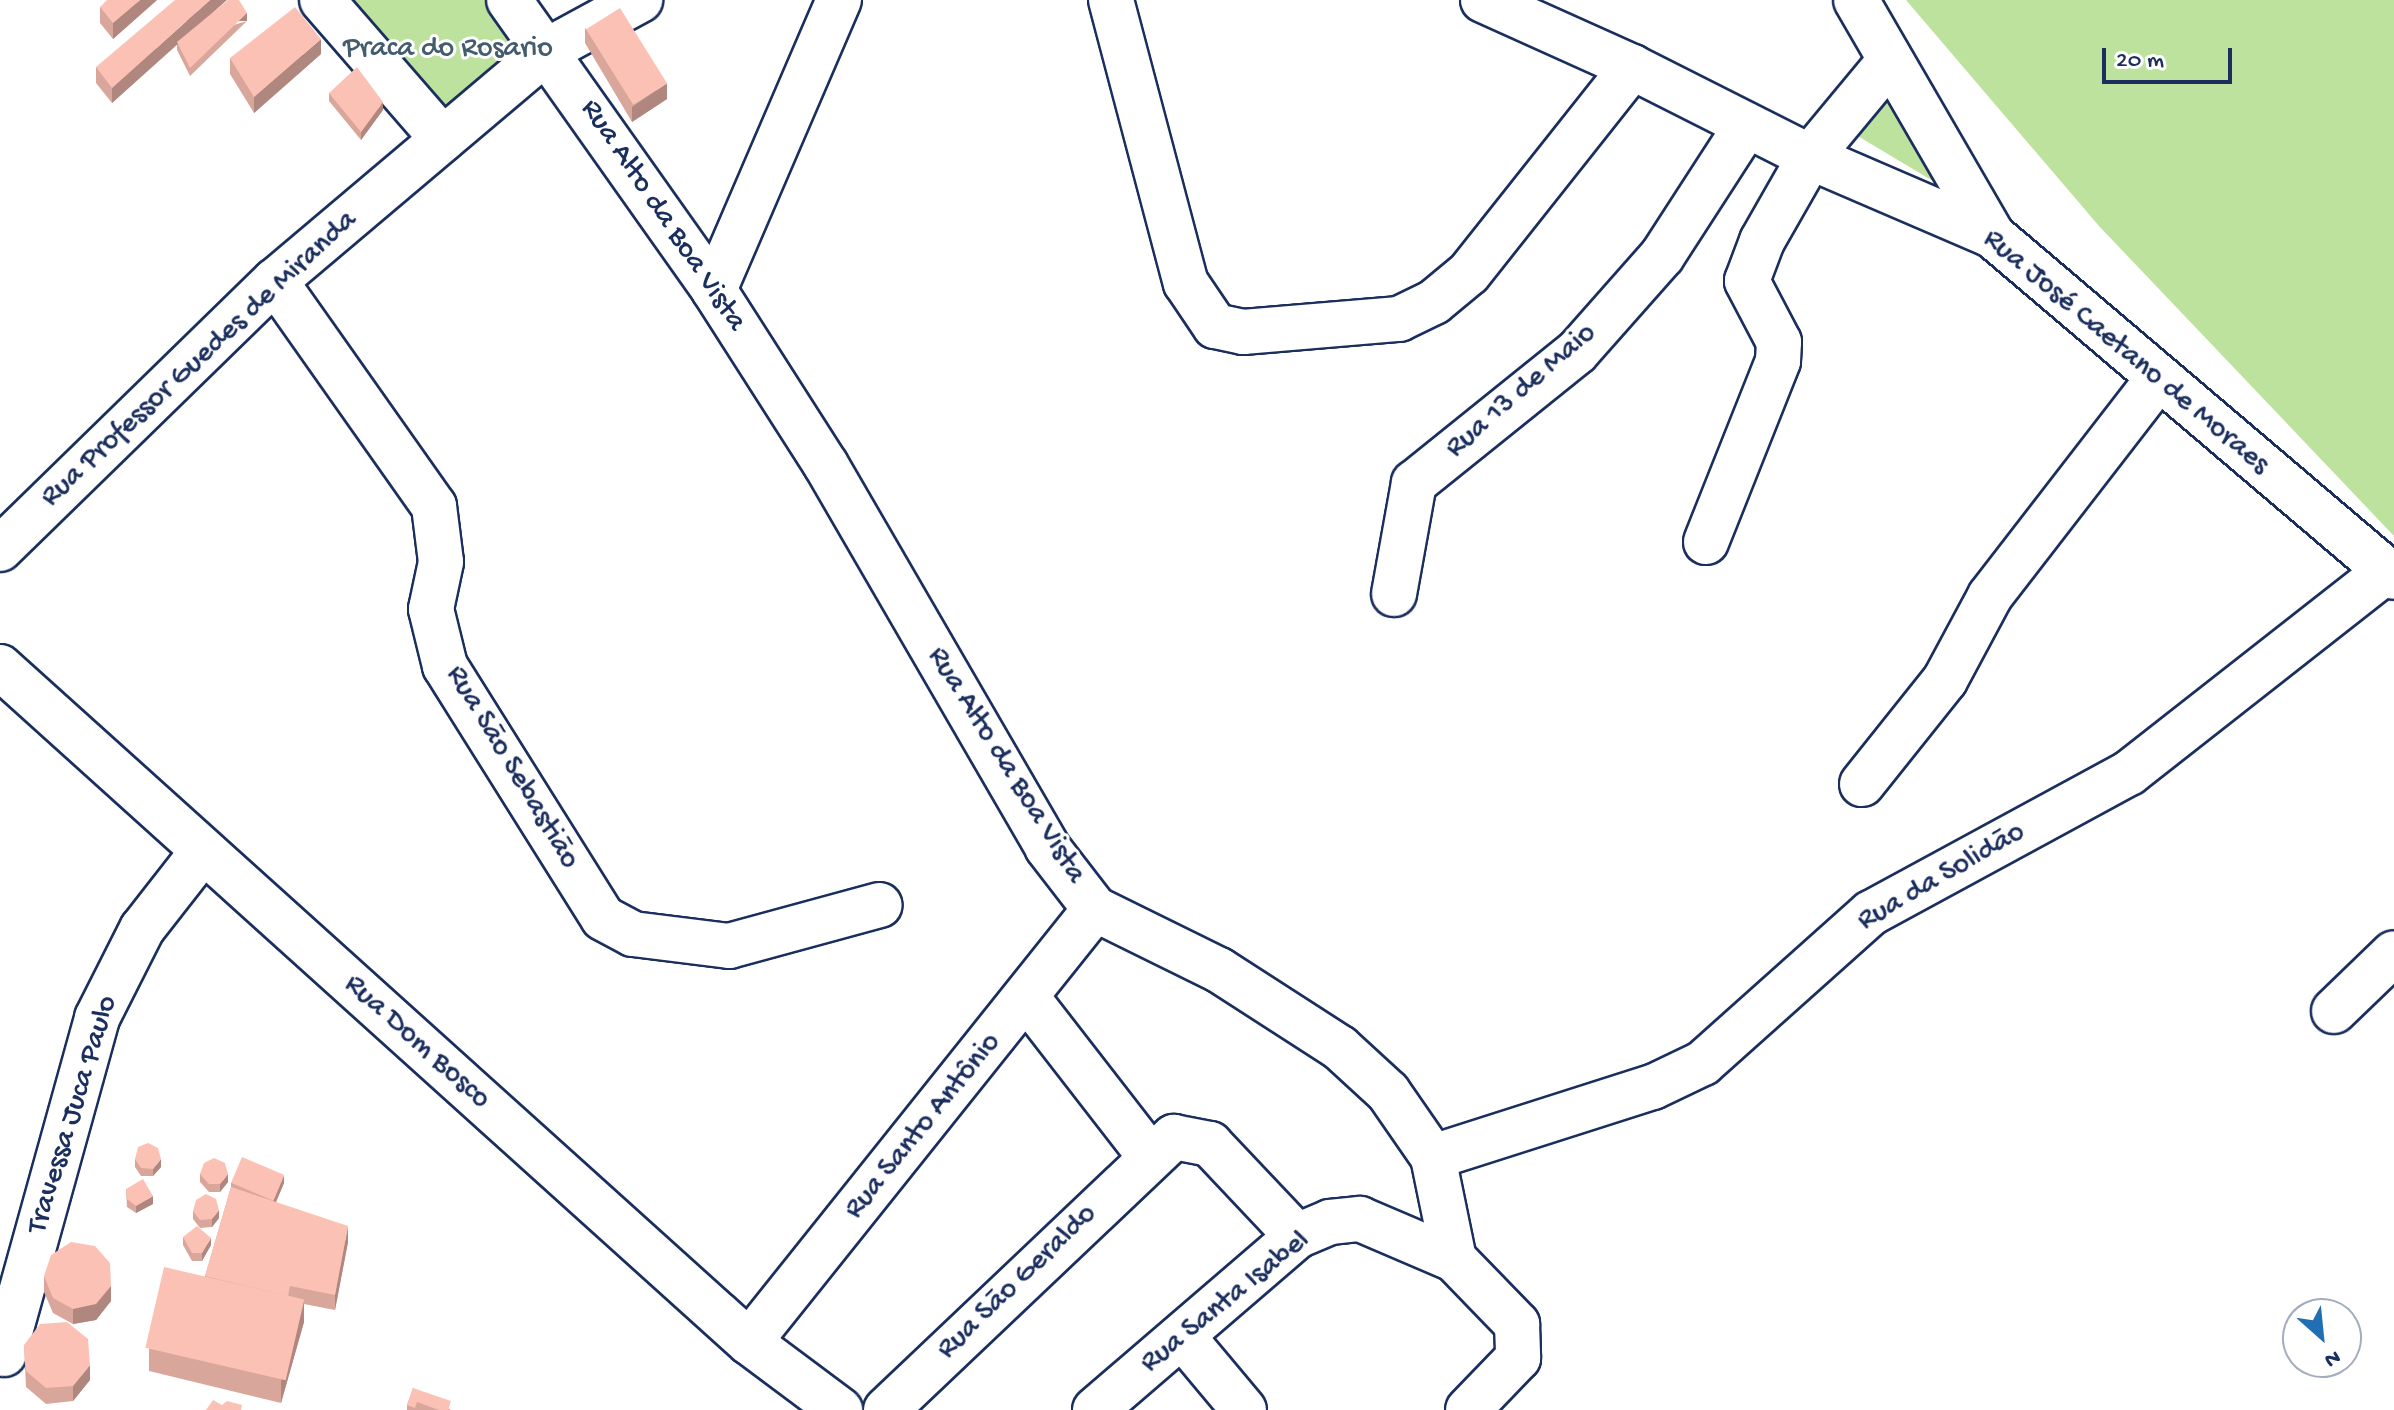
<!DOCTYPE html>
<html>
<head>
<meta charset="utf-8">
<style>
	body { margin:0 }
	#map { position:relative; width:2394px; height:1410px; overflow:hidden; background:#fff; font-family:"Gochi Hand",sans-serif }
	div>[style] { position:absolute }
	.green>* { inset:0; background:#bce29d }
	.roads { filter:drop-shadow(2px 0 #1b2f5e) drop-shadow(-2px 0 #1b2f5e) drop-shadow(0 2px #1b2f5e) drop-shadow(0 -2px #1b2f5e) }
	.minor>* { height:44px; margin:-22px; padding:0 22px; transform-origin:22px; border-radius:22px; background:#fff }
	.tertiary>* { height:44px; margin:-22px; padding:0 22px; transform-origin:22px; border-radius:22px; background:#fff }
	.wall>* { inset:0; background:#d9a69c }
	.shaded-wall>* { inset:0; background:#b0877f; transform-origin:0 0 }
	.building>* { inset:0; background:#fcc1b5; transform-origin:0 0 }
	span { translate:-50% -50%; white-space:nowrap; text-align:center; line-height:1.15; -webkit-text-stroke:6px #fff; paint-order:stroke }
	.park-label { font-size:30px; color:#435c6e }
	.street-label { font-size:30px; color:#1b2f5e }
	.north { position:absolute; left:2282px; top:1298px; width:80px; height:80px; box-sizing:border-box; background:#fff; border:2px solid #a4acbf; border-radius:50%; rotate:153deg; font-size:22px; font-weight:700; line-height:32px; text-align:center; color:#1b2f5e }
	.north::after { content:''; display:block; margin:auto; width:28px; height:36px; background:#1f6fb2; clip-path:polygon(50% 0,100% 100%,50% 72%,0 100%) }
	.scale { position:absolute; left:2102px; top:48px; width:130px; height:36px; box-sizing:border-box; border:4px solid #1b2f5e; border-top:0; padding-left:10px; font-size:24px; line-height:28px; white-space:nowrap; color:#1b2f5e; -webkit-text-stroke:6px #fff; paint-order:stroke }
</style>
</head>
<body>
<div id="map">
	<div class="green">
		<i style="clip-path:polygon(339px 0,496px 0,535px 44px,442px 120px)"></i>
		<i style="clip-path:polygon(1906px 0,2394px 0,2394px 536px,2099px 226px)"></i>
		<i style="clip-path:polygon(1889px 77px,1943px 187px,1841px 126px)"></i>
	</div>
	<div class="roads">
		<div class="minor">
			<i style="left:322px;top:0;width:184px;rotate:49deg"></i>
			<i style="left:509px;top:0;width:355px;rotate:54.7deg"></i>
			<i style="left:714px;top:290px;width:208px;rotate:57.4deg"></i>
			<i style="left:826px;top:465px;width:441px;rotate:59.9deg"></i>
			<i style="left:1047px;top:847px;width:78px;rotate:52.3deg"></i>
			<i style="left:1095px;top:909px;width:138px;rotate:26.2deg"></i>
			<i style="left:1219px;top:970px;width:144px;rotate:32.8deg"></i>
			<i style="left:1340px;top:1048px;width:65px;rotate:42.5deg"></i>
			<i style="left:1388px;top:1092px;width:79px;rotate:55.3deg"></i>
			<i style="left:1433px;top:1157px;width:104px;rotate:78.4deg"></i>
			<i style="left:1454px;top:1259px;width:91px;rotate:45.9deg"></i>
			<i style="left:1517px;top:1324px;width:34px;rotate:88deg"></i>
			<i style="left:1518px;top:1358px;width:72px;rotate:133.9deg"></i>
			<i style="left:1111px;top:0;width:293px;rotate:75.2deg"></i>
			<i style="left:1186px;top:283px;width:52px;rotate:56deg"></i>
			<i style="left:1215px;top:326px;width:29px;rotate:12deg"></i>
			<i style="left:1243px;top:332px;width:157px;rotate:-4.8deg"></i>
			<i style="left:1399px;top:319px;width:39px;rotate:-26deg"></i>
			<i style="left:1434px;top:302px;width:45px;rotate:-39.6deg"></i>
			<i style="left:1469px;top:273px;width:263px;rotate:-51.6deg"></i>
			<i style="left:1483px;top:0;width:163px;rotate:24.2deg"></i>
			<i style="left:1632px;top:67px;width:199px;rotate:26.8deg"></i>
			<i style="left:1810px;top:157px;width:199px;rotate:23.3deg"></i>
			<i style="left:1993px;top:236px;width:526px;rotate:40.38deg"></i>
			<i style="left:1856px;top:0;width:273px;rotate:59.9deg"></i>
			<i style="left:275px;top:281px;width:276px;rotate:54.8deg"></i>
			<i style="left:434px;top:506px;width:56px;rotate:82.9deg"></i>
			<i style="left:441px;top:562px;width:48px;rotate:102deg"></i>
			<i style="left:431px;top:609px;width:59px;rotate:76.2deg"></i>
			<i style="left:445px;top:666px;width:297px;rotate:57.9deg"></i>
			<i style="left:603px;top:918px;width:34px;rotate:28deg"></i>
			<i style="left:633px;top:934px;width:97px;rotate:7.1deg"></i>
			<i style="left:729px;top:946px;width:156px;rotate:-15.2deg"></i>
			<i style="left:714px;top:290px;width:316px;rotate:-66.7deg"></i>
			<i style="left:1706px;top:542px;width:195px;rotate:-68.3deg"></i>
			<i style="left:1778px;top:361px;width:19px;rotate:-87deg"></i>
			<i style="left:1779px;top:342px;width:69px;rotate:-117.7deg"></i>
			<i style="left:1747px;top:281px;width:43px;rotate:-69.4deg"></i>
			<i style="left:1762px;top:241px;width:97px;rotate:-60.3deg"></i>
			<i style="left:1810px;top:157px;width:124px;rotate:-50.3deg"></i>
			<i style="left:0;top:549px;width:384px;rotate:-44.3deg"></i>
			<i style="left:275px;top:281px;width:358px;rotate:-40.2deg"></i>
			<i style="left:548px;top:50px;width:105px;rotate:-28.5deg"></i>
			<i style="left:1394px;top:594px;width:113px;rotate:-79.8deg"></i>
			<i style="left:1414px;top:483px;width:209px;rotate:-38.8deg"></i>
			<i style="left:1577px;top:352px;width:128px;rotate:-48.5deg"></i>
			<i style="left:1662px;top:256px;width:155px;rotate:-57.1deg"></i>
			<i style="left:1862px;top:784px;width:133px;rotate:-51.4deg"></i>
			<i style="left:1945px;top:680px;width:95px;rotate:-61.8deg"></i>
			<i style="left:1990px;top:596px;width:273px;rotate:-52.3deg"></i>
			<i style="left:1028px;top:999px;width:199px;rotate:52.2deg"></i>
			<i style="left:2334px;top:1011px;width:83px;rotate:-44deg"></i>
			<i style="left:1433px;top:1157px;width:231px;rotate:-17.7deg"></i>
			<i style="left:1653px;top:1087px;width:55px;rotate:-25.6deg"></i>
			<i style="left:1703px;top:1063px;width:225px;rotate:-41.8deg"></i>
			<i style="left:1871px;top:913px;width:294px;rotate:-28.5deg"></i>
			<i style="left:2129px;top:773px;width:328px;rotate:-38.1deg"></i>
			<i style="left:1183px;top:1337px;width:95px;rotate:50.1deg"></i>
			<i style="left:749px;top:1342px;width:554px;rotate:-51.37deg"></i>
			<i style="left:4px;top:1354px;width:349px;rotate:-74.5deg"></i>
			<i style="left:97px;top:1018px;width:100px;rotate:-63.2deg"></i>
			<i style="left:142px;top:929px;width:99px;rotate:-52deg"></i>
			<i style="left:886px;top:1410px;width:397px;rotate:-43.5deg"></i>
			<i style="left:1174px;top:1137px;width:37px;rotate:11deg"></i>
			<i style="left:1210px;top:1144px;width:127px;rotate:46.6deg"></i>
			<i style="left:1095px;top:1410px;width:267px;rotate:-40.7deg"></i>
			<i style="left:1297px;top:1236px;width:36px;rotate:-23deg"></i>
			<i style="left:1330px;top:1222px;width:30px;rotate:-6deg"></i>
			<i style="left:1360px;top:1219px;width:102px;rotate:23.1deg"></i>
		</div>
		<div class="tertiary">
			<i style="left:0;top:667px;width:1008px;rotate:42.03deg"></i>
			<i style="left:749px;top:1342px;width:114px;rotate:36.8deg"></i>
		</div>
	</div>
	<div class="wall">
		<i style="clip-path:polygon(157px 0,113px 39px,100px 23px,100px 7px)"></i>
		<i style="clip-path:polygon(247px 21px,190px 76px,177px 50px,177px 44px,112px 103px,96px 83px,96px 67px)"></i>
		<i style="clip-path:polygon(585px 28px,667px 99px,632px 122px,585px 43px)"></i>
		<i style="clip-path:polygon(321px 54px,254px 113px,230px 74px,230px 58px)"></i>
		<i style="clip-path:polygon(329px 93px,383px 110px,361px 140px,329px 101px)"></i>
		<i style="clip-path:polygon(135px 1159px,161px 1167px,153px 1176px,141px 1176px,135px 1167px)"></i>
		<i style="clip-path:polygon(200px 1174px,228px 1182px,220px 1192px,209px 1192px,200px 1182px)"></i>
		<i style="clip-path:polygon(231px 1183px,284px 1183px,276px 1202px,348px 1242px,335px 1310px,304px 1304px,304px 1322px,281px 1403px,149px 1371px,149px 1349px,205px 1276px,231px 1187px)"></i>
		<i style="clip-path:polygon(126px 1189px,153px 1204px,136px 1213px,127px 1207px)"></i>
		<i style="clip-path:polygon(193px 1211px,219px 1218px,212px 1227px,200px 1228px,193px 1219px)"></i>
		<i style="clip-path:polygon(183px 1237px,211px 1245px,202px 1261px,192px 1261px,183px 1245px)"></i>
		<i style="clip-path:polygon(44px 1276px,111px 1301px,96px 1320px,73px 1324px,53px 1313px,44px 1292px)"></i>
		<i style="clip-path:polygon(24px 1345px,90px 1380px,73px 1401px,46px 1404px,26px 1387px)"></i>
		<i style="clip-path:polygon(413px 1388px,451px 1410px,407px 1410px,407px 1405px)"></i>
	</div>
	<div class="shaded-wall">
		<i style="clip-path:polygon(140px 0,157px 0,113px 39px,113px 23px)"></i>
		<i style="clip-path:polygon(210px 0,227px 0,112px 103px,112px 88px)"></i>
		<i style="left:247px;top:13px;width:8px;height:79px;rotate:90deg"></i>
		<i style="clip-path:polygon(321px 39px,321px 54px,254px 113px,254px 97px)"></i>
		<i style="clip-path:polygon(667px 83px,667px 99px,632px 122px,632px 107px)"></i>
		<i style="clip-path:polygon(383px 102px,383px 110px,361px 140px,361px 132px)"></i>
		<i style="clip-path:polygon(161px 1159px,161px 1167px,153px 1176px,153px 1169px)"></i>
		<i style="clip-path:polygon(228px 1174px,228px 1182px,220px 1192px,220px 1184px)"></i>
		<i style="clip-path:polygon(284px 1175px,284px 1183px,273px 1209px,273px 1201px)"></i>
		<i style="clip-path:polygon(153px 1196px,153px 1204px,136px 1213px,136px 1206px)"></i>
		<i style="clip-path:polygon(219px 1210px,219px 1218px,212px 1227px,212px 1219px)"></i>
		<i style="clip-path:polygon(348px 1226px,348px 1242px,335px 1310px,335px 1295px)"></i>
		<i style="clip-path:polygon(211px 1238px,211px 1245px,202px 1261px,202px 1253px)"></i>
		<i style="clip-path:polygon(111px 1286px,111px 1301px,96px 1320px,73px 1324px,73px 1309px)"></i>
		<i style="clip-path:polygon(304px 1299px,304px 1322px,281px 1403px,281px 1381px)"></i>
		<i style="clip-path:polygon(90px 1365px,90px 1380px,73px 1401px,73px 1386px)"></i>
	</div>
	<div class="building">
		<i style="clip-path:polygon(107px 0,140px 0,113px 23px,100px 7px)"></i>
		<i style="clip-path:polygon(175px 0,210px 0,112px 88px,96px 67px)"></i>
		<i style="clip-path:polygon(228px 0,239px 0,247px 13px,190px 68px,177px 42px)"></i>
		<i style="clip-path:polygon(295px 7px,321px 39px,254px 97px,230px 58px)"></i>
		<i style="left:620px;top:8px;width:89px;height:40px;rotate:58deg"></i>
		<i style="clip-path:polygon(357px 67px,383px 102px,361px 132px,329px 93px)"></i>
		<i style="clip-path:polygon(148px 1143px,158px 1148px,161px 1159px,153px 1169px,141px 1168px,135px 1159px,138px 1147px)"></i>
		<i style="left:242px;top:1157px;width:46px;height:28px;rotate:23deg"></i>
		<i style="clip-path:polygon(214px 1158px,225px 1163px,228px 1174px,220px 1184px,209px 1184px,200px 1174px,204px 1163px)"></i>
		<i style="clip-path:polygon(143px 1179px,153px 1196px,136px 1206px,127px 1199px,126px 1189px)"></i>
		<i style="clip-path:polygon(231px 1187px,348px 1226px,335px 1295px,290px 1286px,288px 1296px,205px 1276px)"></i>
		<i style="clip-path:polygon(206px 1194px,216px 1199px,219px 1210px,212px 1219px,200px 1220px,193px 1211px,196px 1200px)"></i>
		<i style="clip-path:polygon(197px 1226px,211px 1238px,202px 1253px,192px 1253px,183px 1237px)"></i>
		<i style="clip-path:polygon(71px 1242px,95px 1246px,110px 1263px,111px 1286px,96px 1304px,73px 1309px,53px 1298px,44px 1276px,51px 1255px)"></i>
		<i style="left:164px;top:1267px;width:144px;height:83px;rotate:13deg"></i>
		<i style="clip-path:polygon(67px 1322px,88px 1339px,90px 1365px,73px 1386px,46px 1388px,26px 1371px,24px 1345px,40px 1324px)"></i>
		<i style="clip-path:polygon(413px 1388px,451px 1401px,448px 1410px,439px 1410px,417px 1402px,415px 1408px,407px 1405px)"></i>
		<i style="clip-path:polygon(213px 1400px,222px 1405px,227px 1401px,242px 1405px,241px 1410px,206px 1410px)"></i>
	</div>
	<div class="park-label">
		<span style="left:448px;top:50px">Praca do Rosario</span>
	</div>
	<div class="street-label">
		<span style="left:662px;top:216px;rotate:56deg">Rua Alto da Boa Vista</span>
		<span style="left:2125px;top:353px;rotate:40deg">Rua José Caetano de Moraes</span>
		<span style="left:200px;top:360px;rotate:-43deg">Rua Professor Guedes de Miranda</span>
		<span style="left:1522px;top:392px;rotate:-41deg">Rua 13 de Maio</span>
		<span style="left:1005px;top:766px;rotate:58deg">Rua Alto da Boa Vista</span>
		<span style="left:511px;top:768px;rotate:59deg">Rua São Sebastião</span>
		<span style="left:1942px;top:878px;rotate:-30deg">Rua da Solidão</span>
		<span style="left:416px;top:1043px;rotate:42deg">Rua Dom Bosco</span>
		<span style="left:74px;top:1115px;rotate:-73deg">Travessa Juca Paulo</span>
		<span style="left:924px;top:1127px;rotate:-51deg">Rua Santo Antônio</span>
		<span style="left:1018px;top:1283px;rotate:-44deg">Rua São Geraldo</span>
		<span style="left:1226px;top:1303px;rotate:-39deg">Rua Santa Isabel</span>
	</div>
	<div class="north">N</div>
	<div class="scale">20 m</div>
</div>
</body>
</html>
